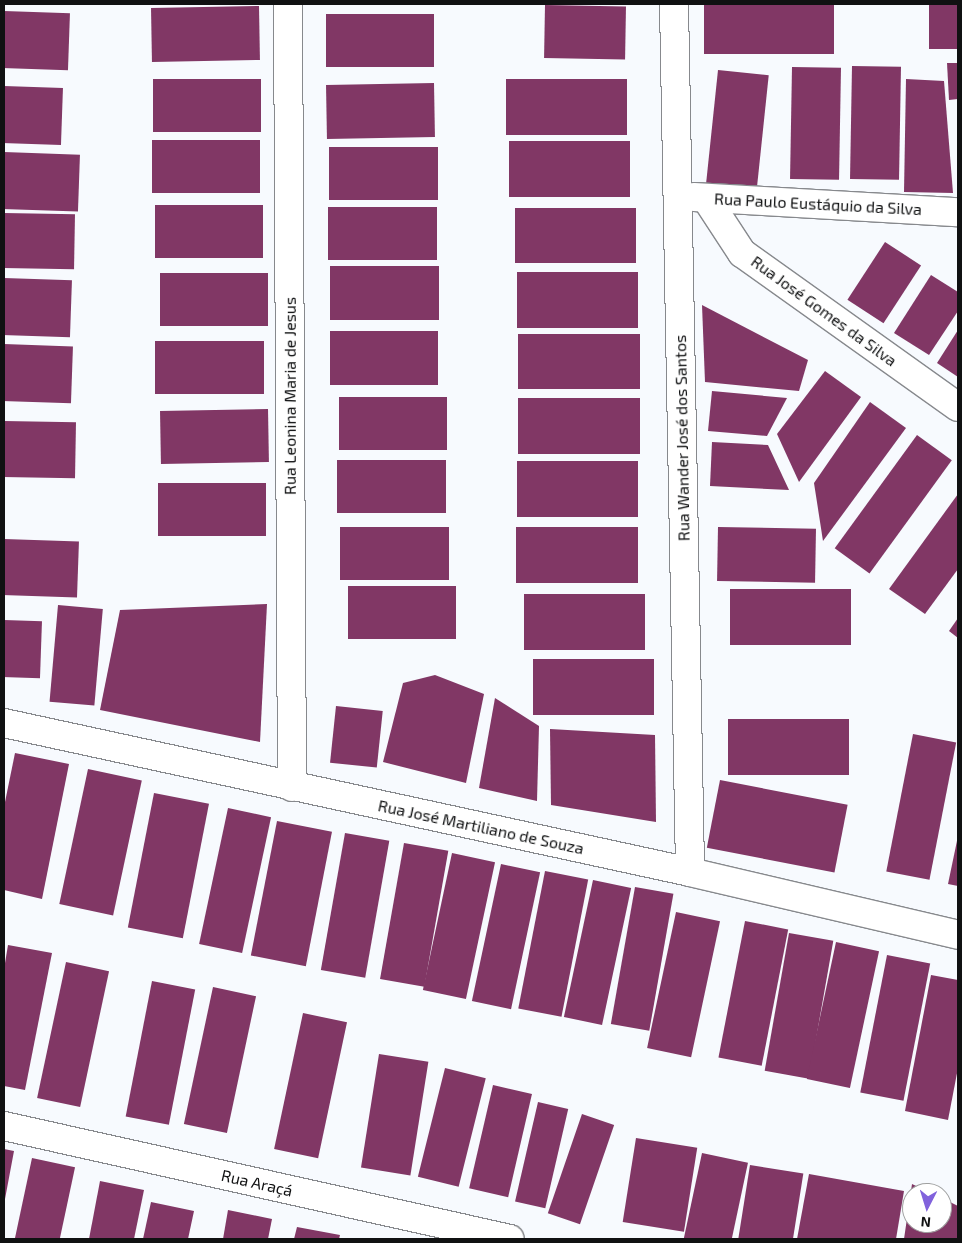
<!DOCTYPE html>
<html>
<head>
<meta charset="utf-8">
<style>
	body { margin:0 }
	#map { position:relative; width:962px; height:1243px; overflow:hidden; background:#f7fafe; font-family:"Exo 2",sans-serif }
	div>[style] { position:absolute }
	.building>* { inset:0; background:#813765; transform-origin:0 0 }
	.roads { filter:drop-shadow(1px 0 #87898d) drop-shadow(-1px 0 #87898d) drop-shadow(0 1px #87898d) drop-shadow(0 -1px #87898d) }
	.minor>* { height:28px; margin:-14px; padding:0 14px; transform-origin:14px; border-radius:14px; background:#fff }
	.tertiary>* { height:28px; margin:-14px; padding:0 14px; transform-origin:14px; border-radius:14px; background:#fff }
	span { translate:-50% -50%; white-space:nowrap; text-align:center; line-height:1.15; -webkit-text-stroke:5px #fff; paint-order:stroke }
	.street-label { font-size:16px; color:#101112 }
	.frame { position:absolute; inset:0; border:5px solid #101112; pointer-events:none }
	.north { position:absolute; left:902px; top:1183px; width:50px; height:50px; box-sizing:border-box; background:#fff; border:1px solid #9fa0a0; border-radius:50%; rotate:185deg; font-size:14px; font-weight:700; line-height:20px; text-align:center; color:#101112 }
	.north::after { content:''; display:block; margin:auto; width:18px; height:22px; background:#8162dc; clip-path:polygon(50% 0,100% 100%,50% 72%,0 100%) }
</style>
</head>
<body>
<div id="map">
	<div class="building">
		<i style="left:704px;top:4px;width:130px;height:50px"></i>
		<i style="left:929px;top:4px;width:29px;height:45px"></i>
		<i style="left:545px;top:5px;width:81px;height:53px;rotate:1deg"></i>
		<i style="left:259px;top:6px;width:54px;height:108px;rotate:89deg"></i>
		<i style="left:4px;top:11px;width:66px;height:57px;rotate:2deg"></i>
		<i style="left:326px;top:14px;width:108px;height:53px"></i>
		<i style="clip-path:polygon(947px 63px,958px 63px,958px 99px,949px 100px)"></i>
		<i style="left:852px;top:66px;width:49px;height:113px;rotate:1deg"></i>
		<i style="left:792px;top:67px;width:49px;height:112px;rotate:1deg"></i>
		<i style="left:718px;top:70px;width:51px;height:114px;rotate:6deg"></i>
		<i style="left:153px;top:79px;width:108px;height:53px"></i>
		<i style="left:506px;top:79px;width:121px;height:56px"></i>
		<i style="clip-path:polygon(906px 79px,944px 81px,953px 193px,904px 192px)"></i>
		<i style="left:434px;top:83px;width:54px;height:108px;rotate:89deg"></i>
		<i style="left:4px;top:86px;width:59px;height:57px;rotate:2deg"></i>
		<i style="left:152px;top:140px;width:108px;height:53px"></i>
		<i style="left:509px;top:141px;width:121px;height:56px"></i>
		<i style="left:329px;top:147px;width:109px;height:53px"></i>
		<i style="left:4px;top:152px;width:76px;height:57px;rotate:2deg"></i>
		<i style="left:263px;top:205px;width:53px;height:108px;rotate:90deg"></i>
		<i style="left:437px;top:207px;width:53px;height:109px;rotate:90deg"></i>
		<i style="left:515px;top:208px;width:121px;height:55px"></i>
		<i style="left:4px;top:213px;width:71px;height:55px;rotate:1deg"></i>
		<i style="left:885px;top:242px;width:43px;height:69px;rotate:33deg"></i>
		<i style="left:330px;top:266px;width:109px;height:54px"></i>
		<i style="left:517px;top:272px;width:121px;height:56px"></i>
		<i style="left:160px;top:273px;width:108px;height:53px"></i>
		<i style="clip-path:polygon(931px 275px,958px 292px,958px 311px,929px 355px,894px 333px)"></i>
		<i style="left:4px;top:278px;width:68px;height:57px;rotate:2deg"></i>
		<i style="clip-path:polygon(702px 305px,808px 360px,799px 391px,705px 382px)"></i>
		<i style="clip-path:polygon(958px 330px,958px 377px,937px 363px)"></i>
		<i style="left:330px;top:331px;width:108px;height:54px"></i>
		<i style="left:518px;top:334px;width:122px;height:55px"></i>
		<i style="left:155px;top:341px;width:109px;height:53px"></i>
		<i style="left:4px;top:344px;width:69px;height:57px;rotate:2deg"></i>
		<i style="clip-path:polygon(825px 371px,861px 397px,799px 482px,777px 434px)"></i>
		<i style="clip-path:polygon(712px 391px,787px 398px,767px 436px,708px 431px)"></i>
		<i style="left:339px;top:397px;width:108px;height:53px"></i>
		<i style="left:518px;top:398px;width:122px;height:56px"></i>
		<i style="clip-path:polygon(870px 402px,906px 428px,823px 541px,814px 483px)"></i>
		<i style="left:268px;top:409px;width:53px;height:108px;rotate:89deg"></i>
		<i style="left:4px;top:421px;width:72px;height:56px;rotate:1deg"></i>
		<i style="left:917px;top:435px;width:43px;height:140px;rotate:36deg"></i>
		<i style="clip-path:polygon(712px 442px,768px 445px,789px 490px,710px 486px)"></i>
		<i style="left:446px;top:460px;width:53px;height:109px;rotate:90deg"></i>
		<i style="left:517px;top:461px;width:121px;height:56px"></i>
		<i style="left:266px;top:483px;width:53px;height:108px;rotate:90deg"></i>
		<i style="clip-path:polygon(958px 494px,958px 569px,925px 614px,889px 589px)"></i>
		<i style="left:449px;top:527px;width:53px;height:109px;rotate:90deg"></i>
		<i style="left:638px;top:527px;width:56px;height:122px;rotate:90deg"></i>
		<i style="left:718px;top:527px;width:98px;height:54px;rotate:1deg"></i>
		<i style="left:4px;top:539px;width:75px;height:56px;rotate:2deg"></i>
		<i style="left:456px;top:586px;width:53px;height:108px;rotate:90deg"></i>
		<i style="left:730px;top:589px;width:121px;height:56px"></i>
		<i style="left:524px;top:594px;width:121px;height:56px"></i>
		<i style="clip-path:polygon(267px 604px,260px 742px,100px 710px,120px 610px)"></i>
		<i style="left:58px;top:605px;width:45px;height:97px;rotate:5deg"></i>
		<i style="clip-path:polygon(958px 618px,958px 638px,949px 631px)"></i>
		<i style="left:4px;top:620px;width:38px;height:57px;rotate:2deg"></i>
		<i style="left:533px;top:659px;width:121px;height:56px"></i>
		<i style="clip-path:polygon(435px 675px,484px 694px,466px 783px,383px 762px,403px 683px)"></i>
		<i style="clip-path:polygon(495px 698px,539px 726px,537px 801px,479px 788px)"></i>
		<i style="left:336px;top:706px;width:47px;height:57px;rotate:6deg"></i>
		<i style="left:728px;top:719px;width:121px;height:56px"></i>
		<i style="clip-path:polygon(550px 729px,655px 735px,656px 822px,551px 805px)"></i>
		<i style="left:913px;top:734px;width:44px;height:140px;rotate:11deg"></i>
		<i style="clip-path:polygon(15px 753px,69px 764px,42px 899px,4px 890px,4px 807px)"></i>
		<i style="left:88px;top:769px;width:55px;height:138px;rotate:12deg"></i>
		<i style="left:720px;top:780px;width:130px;height:69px;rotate:11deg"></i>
		<i style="left:154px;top:793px;width:56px;height:137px;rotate:11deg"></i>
		<i style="left:228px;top:808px;width:44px;height:139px;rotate:12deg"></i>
		<i style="left:277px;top:821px;width:56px;height:137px;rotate:11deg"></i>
		<i style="left:345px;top:833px;width:45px;height:139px;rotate:10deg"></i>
		<i style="clip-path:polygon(958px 836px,958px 886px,948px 884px)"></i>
		<i style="left:404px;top:843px;width:45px;height:138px;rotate:10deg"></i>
		<i style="left:452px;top:853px;width:44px;height:140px;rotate:12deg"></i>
		<i style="left:501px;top:864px;width:40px;height:140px;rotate:12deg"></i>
		<i style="left:545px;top:871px;width:44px;height:140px;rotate:11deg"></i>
		<i style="left:593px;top:880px;width:39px;height:140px;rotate:12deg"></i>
		<i style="left:635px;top:887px;width:39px;height:139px;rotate:10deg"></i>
		<i style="left:676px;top:912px;width:45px;height:139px;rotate:12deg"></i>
		<i style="left:745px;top:921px;width:44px;height:139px;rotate:11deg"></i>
		<i style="left:789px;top:933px;width:45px;height:140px;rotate:10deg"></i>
		<i style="left:836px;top:942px;width:44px;height:140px;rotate:12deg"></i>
		<i style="clip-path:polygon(8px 945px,52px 953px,25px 1090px,4px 1086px,4px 969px)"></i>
		<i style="left:887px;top:955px;width:44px;height:140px;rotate:11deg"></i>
		<i style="left:66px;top:962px;width:44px;height:139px;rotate:12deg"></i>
		<i style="clip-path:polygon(931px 975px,958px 980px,958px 1068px,948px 1120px,905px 1111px)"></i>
		<i style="left:152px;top:981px;width:44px;height:138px;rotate:11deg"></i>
		<i style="left:213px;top:987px;width:44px;height:140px;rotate:12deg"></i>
		<i style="left:303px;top:1013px;width:45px;height:139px;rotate:12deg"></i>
		<i style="left:379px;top:1054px;width:50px;height:115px;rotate:9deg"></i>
		<i style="left:445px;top:1068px;width:42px;height:112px;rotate:14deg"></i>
		<i style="left:493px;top:1085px;width:40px;height:106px;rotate:13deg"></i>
		<i style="left:538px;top:1102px;width:31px;height:102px;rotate:13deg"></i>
		<i style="left:582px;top:1114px;width:34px;height:105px;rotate:19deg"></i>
		<i style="left:636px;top:1138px;width:62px;height:85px;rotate:9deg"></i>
		<i style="clip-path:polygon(4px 1149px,14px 1151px,5px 1199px,4px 1199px)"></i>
		<i style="left:702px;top:1153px;width:47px;height:88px;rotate:12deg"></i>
		<i style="left:32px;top:1158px;width:44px;height:83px;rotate:12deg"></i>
		<i style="left:750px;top:1165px;width:54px;height:75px;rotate:9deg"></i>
		<i style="clip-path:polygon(809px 1174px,904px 1191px,896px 1239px,797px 1239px)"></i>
		<i style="clip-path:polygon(100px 1181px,144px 1190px,134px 1239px,89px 1239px)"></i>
		<i style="clip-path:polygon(912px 1184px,931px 1193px,912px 1193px,912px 1223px,942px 1223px,942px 1198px,958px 1206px,958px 1239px,904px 1239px)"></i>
		<i style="clip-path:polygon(151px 1202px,194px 1211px,188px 1239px,143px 1239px)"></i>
		<i style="clip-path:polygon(228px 1210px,272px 1219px,268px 1239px,223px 1239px)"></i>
		<i style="clip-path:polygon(297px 1227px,340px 1235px,339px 1239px,294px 1239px)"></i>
	</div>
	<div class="roads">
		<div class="minor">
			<i style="left:288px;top:4px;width:783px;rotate:89.71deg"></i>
			<i style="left:674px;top:4px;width:868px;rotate:88.94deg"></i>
			<i style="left:694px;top:197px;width:264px;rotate:3.3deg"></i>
			<i style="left:706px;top:198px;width:66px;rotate:56.8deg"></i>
			<i style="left:742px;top:253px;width:265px;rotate:35.5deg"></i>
		</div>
		<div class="tertiary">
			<i style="left:4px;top:723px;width:702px;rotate:12.25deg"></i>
			<i style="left:690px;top:872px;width:275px;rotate:13.2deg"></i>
			<i style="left:4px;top:1126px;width:518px;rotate:12.59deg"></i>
		</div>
	</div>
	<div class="street-label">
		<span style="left:818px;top:204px;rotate:3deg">Rua Paulo Eustáquio da Silva</span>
		<span style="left:824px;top:311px;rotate:36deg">Rua José Gomes da Silva</span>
		<span style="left:290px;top:396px;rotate:-90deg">Rua Leonina Maria de Jesus</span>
		<span style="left:682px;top:438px;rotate:-91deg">Rua Wander José dos Santos</span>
		<span style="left:481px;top:827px;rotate:12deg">Rua José Martiliano de Souza</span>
		<span style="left:257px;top:1183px;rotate:13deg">Rua Araçá</span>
	</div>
	<div class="frame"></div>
	<div class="north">N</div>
</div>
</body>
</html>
